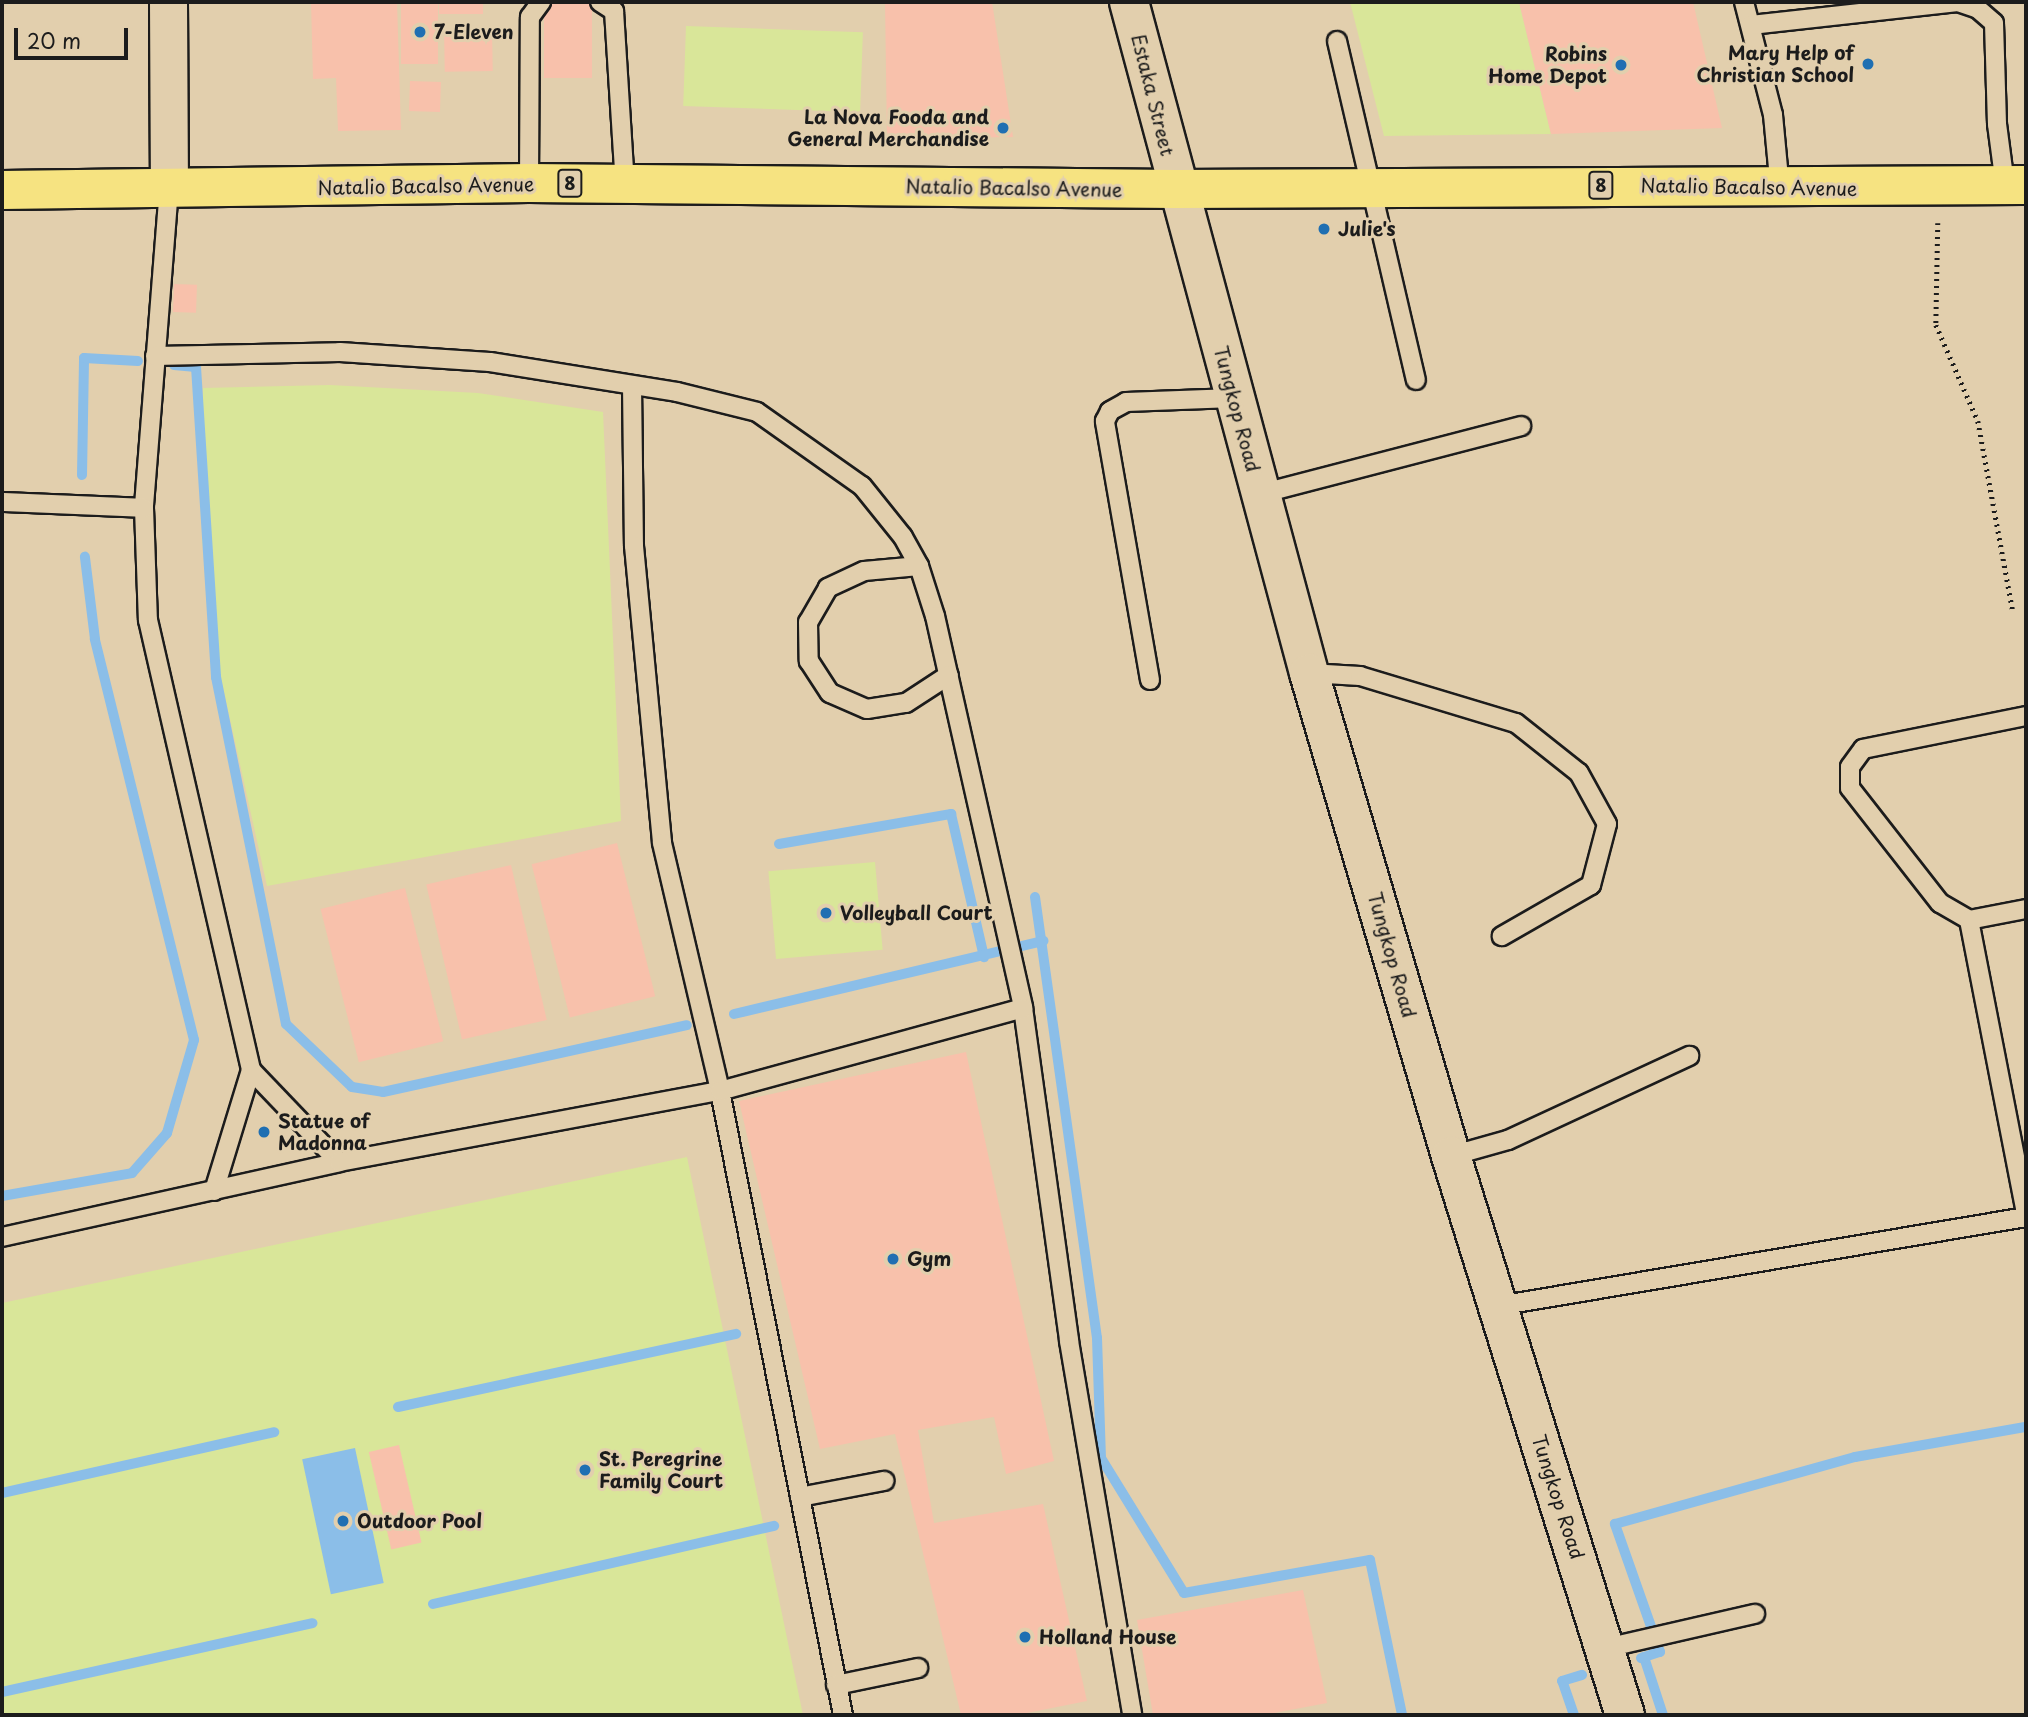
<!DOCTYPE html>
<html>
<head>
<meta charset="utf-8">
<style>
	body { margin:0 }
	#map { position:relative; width:2028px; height:1717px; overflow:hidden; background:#e2cfad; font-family:"Playpen Sans",sans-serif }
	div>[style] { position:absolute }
	.green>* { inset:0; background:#d9e699; transform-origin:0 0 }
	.water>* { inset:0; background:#8bbee8; transform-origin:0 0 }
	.stream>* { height:10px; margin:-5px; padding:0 5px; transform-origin:5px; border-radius:5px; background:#8bbee8 }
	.building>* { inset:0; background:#f8c1ab; transform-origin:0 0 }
	.path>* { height:4.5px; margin-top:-2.25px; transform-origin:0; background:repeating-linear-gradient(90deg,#1c1c1c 0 2px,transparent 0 7px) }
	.roads { filter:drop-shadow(2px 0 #1c1c1c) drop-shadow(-2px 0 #1c1c1c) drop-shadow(0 2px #1c1c1c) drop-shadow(0 -2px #1c1c1c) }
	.lane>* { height:18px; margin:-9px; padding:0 9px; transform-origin:9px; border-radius:9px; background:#e2cfad }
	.street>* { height:37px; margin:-18.5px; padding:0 18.5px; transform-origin:18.5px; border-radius:18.5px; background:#e2cfad }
	.secondary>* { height:38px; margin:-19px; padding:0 19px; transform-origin:19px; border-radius:19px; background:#e2cfad }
	.highway>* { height:38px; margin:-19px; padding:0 19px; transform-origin:19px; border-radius:19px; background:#f6e381 }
	.dots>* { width:19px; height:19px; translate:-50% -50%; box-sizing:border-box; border:4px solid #e2cfad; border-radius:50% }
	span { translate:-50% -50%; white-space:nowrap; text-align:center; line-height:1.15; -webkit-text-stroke:6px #e2cfad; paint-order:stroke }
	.shield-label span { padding:2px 5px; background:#e2cfad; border:2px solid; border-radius:5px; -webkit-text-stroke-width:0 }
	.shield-label { font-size:18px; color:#1c1c1c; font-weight:700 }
	.poi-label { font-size:19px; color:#1c1c1c; font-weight:700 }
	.left { translate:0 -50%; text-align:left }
	.right { translate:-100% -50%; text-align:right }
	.street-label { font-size:19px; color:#1c1c1c }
	.frame { position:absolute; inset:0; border:4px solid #1c1c1c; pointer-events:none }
	.scale { position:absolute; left:14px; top:28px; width:114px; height:32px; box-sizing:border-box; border:4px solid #1c1c1c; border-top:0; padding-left:9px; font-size:21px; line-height:24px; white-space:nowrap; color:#1c1c1c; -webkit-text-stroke:5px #e2cfad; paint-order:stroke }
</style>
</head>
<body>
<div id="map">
	<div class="green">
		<i style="clip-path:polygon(1350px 2px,1519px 2px,1551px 134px,1384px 136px)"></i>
		<i style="left:686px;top:26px;width:177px;height:80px;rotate:2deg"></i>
		<i style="clip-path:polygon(330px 385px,478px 393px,603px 412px,621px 821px,267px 886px,214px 647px,202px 539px,203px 388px)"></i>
		<i style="left:875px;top:862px;width:88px;height:107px;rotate:85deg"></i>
		<i style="clip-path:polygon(687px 1157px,803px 1715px,2px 1715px,2px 1303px)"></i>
	</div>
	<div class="water">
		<i style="left:355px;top:1448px;width:138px;height:54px;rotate:78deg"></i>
	</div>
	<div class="stream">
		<i style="left:174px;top:365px;width:22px;rotate:5deg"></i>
		<i style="left:196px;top:367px;width:311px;rotate:86.3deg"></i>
		<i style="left:216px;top:677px;width:354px;rotate:78.6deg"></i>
		<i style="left:286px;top:1024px;width:91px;rotate:43.7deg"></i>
		<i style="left:352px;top:1087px;width:31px;rotate:9deg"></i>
		<i style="left:383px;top:1092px;width:311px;rotate:-12.4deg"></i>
		<i style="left:82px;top:475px;width:117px;rotate:-89deg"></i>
		<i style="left:84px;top:358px;width:54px;rotate:3.2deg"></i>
		<i style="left:779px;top:844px;width:175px;rotate:-9.9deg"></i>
		<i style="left:951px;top:814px;width:147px;rotate:77deg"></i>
		<i style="left:1035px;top:897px;width:445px;rotate:82deg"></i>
		<i style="left:1097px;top:1338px;width:120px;rotate:88.1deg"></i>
		<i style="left:1101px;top:1458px;width:158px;rotate:58.4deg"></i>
		<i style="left:1184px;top:1593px;width:189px;rotate:-10.1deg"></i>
		<i style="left:1370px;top:1560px;width:158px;rotate:78.3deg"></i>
		<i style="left:734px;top:1014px;width:318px;rotate:-13.3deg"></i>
		<i style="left:2px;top:1196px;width:132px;rotate:-10deg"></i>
		<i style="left:132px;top:1173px;width:53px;rotate:-48.8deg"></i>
		<i style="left:167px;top:1133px;width:97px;rotate:-73.8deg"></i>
		<i style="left:194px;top:1040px;width:413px;rotate:-103.9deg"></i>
		<i style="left:95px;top:639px;width:83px;rotate:-97deg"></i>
		<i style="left:398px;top:1407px;width:346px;rotate:-12.2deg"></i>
		<i style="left:2px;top:1493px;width:279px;rotate:-12.6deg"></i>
		<i style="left:433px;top:1604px;width:350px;rotate:-12.9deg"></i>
		<i style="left:1644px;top:1657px;width:61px;rotate:71.9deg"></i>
		<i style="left:1641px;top:1658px;width:20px;rotate:-18deg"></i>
		<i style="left:1660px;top:1652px;width:136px;rotate:-109.4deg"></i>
		<i style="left:1615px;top:1524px;width:249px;rotate:-15.6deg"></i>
		<i style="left:1855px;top:1457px;width:174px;rotate:-10deg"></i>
		<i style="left:2px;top:1692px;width:318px;rotate:-12.5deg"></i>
		<i style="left:1574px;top:1715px;width:36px;rotate:-109deg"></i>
		<i style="left:1562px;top:1681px;width:21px;rotate:-17deg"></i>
	</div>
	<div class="building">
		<i style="clip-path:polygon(311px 2px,397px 2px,401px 130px,338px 131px,336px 78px,313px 79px)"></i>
		<i style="left:401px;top:2px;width:37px;height:62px"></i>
		<i style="left:439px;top:2px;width:44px;height:12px"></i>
		<i style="left:544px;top:2px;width:48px;height:76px"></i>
		<i style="clip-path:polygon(885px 2px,992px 2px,1013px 137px,887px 139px)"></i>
		<i style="clip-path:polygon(1519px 2px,1693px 2px,1722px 128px,1551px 134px)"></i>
		<i style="left:492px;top:28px;width:43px;height:48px;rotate:89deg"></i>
		<i style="left:410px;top:81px;width:31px;height:30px;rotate:2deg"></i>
		<i style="left:174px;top:284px;width:23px;height:28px;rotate:2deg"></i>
		<i style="left:617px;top:843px;width:158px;height:88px;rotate:76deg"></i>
		<i style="left:511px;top:865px;width:159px;height:87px;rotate:77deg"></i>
		<i style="left:405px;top:888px;width:158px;height:87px;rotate:76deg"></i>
		<i style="clip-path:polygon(966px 1052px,1054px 1461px,1006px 1474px,994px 1417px,918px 1430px,934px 1523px,1043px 1504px,1087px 1701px,1017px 1715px,961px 1715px,895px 1434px,820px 1449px,739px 1101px)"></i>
		<i style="left:399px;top:1445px;width:100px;height:31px;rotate:77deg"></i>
		<i style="clip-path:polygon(1303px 1590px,1327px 1703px,1264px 1715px,1153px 1715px,1137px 1620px)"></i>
	</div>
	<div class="path">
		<i style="left:1938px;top:223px;width:102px;rotate:91.1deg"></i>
		<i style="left:1936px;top:325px;width:105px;rotate:66.4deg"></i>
		<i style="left:1978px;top:421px;width:194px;rotate:79.6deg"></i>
	</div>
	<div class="roads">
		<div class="lane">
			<i style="left:600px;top:2px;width:17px;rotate:33deg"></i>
			<i style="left:614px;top:11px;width:173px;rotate:86.4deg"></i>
			<i style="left:1744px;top:2px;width:117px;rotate:75.6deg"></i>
			<i style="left:1773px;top:115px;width:74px;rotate:84.6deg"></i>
			<i style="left:1751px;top:25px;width:208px;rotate:-6.3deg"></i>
			<i style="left:1958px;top:2px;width:21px;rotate:19deg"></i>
			<i style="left:1978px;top:9px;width:21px;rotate:41deg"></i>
			<i style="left:1994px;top:23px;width:101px;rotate:88.3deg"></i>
			<i style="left:1997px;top:124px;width:62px;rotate:82.5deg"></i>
			<i style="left:1337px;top:41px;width:348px;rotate:76.9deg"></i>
			<i style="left:529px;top:183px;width:166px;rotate:-89.7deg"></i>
			<i style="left:530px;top:17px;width:19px;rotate:-54deg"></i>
			<i style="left:169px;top:188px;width:321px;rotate:94.5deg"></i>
			<i style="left:144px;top:508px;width:112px;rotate:88deg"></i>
			<i style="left:148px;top:620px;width:462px;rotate:77.1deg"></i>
			<i style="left:155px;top:356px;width:185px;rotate:-1.2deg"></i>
			<i style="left:340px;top:352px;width:150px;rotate:3.8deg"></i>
			<i style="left:490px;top:362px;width:189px;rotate:9.1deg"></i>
			<i style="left:677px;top:392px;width:82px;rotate:14deg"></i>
			<i style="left:757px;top:412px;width:128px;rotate:35.2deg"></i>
			<i style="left:862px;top:486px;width:65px;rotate:51.2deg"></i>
			<i style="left:903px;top:537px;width:33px;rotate:61deg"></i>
			<i style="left:919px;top:566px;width:52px;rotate:72.3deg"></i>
			<i style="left:935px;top:616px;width:402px;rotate:77.3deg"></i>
			<i style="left:1023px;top:1008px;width:336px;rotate:82.1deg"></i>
			<i style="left:1069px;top:1341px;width:379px;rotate:80.4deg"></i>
			<i style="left:632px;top:385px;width:161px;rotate:89.3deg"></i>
			<i style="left:634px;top:546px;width:298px;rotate:84.6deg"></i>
			<i style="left:662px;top:843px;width:255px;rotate:76.8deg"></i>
			<i style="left:720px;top:1091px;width:636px;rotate:78.85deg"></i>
			<i style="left:1260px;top:494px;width:270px;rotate:-14.6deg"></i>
			<i style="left:2px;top:502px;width:142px;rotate:2.4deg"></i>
			<i style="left:919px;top:566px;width:55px;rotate:174.8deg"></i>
			<i style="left:864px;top:571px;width:40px;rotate:155deg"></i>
			<i style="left:828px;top:588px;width:39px;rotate:120deg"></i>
			<i style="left:808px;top:622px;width:39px;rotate:89deg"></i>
			<i style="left:809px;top:661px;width:38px;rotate:57deg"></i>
			<i style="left:830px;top:693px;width:40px;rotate:23.4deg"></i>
			<i style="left:867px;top:709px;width:39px;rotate:-9deg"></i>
			<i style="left:906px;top:703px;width:51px;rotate:-33.1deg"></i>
			<i style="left:1309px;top:673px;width:51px;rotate:3.4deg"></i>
			<i style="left:1360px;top:676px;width:163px;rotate:16.8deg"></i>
			<i style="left:1516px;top:723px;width:80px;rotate:38.4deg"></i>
			<i style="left:1579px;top:773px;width:58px;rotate:61.2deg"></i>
			<i style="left:1607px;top:824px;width:63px;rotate:104.7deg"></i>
			<i style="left:1591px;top:885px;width:103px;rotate:150.2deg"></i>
			<i style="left:1150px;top:680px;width:263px;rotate:-99.9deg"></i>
			<i style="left:1105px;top:421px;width:11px;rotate:-63deg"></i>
			<i style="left:1110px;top:411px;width:18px;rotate:-29deg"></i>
			<i style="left:1126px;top:402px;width:108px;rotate:-2.1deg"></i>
			<i style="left:2026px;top:716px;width:166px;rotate:168.6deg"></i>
			<i style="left:1863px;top:749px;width:22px;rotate:126deg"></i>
			<i style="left:1850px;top:767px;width:21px;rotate:90deg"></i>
			<i style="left:1850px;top:788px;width:146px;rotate:52deg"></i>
			<i style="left:1940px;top:903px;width:34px;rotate:30deg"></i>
			<i style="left:1969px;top:920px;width:298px;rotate:79deg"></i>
			<i style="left:1969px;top:920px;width:58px;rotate:-10.9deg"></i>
			<i style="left:1451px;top:1156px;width:59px;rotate:-15.7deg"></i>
			<i style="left:1508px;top:1140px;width:200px;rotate:-24.9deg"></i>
			<i style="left:214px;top:1191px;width:127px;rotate:-73deg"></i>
			<i style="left:251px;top:1070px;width:127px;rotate:46.3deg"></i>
			<i style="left:2px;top:1237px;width:345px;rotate:-12.5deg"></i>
			<i style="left:339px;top:1162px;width:388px;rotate:-10.6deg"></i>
			<i style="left:720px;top:1091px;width:314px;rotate:-15.3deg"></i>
			<i style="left:1498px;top:1306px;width:535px;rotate:-9.57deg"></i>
			<i style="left:800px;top:1497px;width:86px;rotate:-10.8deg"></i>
			<i style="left:1606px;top:1648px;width:153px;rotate:-12.9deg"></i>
			<i style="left:836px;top:1685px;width:84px;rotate:-11.7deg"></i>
		</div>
		<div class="street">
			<i style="left:168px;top:2px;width:186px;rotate:89.7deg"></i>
		</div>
		<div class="secondary">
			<i style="left:1129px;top:2px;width:695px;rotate:74.98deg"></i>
			<i style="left:1309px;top:673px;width:503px;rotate:73.62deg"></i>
			<i style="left:1451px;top:1156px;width:585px;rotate:72.71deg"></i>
		</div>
		<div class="highway">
			<i style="left:2px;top:190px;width:527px;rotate:-0.76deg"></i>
			<i style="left:529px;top:183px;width:647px;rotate:0.53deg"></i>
			<i style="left:1176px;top:189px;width:850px;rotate:-0.27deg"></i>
		</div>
	</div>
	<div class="dots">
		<i style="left:420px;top:32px;background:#1f6fb2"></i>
		<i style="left:1868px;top:64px;background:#1f6fb2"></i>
		<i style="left:1621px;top:65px;background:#1f6fb2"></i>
		<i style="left:1003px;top:128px;background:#1f6fb2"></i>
		<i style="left:1324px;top:229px;background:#1f6fb2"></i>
		<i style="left:826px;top:913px;background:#1f6fb2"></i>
		<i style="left:264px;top:1132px;background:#1f6fb2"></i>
		<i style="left:893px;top:1259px;background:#1f6fb2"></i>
		<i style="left:585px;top:1470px;background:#1f6fb2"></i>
		<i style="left:343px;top:1521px;background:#1f6fb2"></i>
		<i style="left:1025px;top:1637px;background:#1f6fb2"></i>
	</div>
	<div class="shield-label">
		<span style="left:570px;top:183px">8</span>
		<span style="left:1601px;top:185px">8</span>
	</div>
	<div class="poi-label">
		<span class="left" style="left:434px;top:32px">7-Eleven</span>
		<span class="right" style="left:1854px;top:64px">Mary Help of<br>Christian School</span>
		<span class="right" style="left:1607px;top:65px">Robins<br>Home Depot</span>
		<span class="right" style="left:989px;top:128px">La Nova Fooda and<br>General Merchandise</span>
		<span class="left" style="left:1338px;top:229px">Julie's</span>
		<span class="left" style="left:840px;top:913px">Volleyball Court</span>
		<span class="left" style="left:278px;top:1132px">Statue of<br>Madonna</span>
		<span class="left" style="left:907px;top:1259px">Gym</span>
		<span class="left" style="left:599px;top:1470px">St. Peregrine<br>Family Court</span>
		<span class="left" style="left:357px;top:1521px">Outdoor Pool</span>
		<span class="left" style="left:1039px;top:1637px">Holland House</span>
	</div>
	<div class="street-label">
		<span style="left:1153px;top:95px;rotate:76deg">Estaka Street</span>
		<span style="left:426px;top:186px;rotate:-1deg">Natalio Bacalso Avenue</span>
		<span style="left:1749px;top:187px;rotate:1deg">Natalio Bacalso Avenue</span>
		<span style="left:1014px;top:188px;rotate:1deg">Natalio Bacalso Avenue</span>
		<span style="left:1237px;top:409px;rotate:75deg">Tungkop Road</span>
		<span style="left:1392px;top:955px;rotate:74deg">Tungkop Road</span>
		<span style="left:1558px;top:1497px;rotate:72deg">Tungkop Road</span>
	</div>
	<div class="frame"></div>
	<div class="scale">20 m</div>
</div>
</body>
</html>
